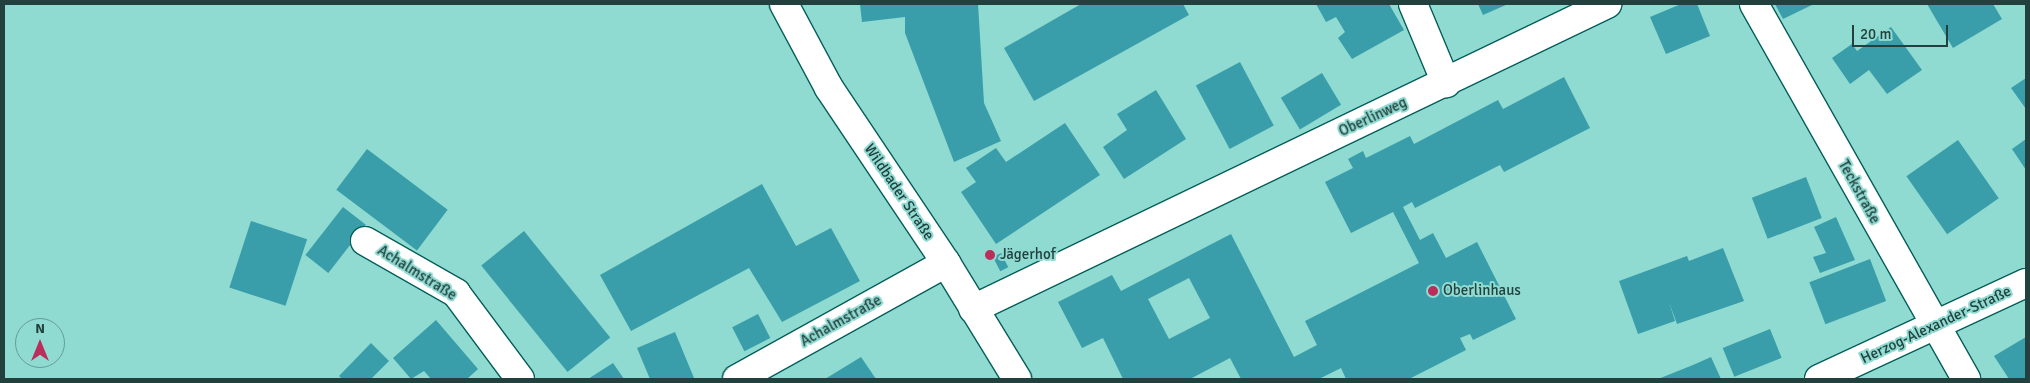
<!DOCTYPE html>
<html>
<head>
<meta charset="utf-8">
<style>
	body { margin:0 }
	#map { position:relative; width:2030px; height:383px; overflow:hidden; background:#8fdad1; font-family:Signika,sans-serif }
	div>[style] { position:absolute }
	.building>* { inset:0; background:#399eaa; transform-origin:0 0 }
	.roads { filter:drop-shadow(1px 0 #055f59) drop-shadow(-1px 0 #055f59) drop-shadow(0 1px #055f59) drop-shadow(0 -1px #055f59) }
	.minor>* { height:28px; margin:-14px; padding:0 14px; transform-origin:14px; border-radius:14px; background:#fff }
	.major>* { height:28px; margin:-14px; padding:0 14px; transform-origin:14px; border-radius:14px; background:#fff }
	.dots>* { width:14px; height:14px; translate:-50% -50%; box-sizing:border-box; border:2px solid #8fdad1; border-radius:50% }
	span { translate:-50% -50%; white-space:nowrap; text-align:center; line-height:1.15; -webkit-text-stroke:4px #8fdad1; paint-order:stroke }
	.street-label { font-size:15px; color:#22413e }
	.poi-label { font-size:15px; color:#22413e }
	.left { translate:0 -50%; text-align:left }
	.frame { position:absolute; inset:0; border:5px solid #22413e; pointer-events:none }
	.north { position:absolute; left:15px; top:318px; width:50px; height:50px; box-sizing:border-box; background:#8fdad1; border:1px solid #639d96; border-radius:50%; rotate:0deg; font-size:14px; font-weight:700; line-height:20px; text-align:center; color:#22413e }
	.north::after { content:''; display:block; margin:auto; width:18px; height:22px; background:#bc2d5b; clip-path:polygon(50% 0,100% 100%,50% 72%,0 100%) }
	.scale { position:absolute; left:1852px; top:25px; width:96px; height:22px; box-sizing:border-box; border:2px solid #22413e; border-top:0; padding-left:6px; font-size:15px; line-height:18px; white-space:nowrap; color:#22413e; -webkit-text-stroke:4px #8fdad1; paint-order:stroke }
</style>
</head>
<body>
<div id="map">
	<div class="building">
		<i style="clip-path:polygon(860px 4px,978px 4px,984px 103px,1001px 141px,954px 162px,905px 33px,905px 17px,862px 22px)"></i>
		<i style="clip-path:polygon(1081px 4px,1183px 4px,1189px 15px,1034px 101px,1004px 48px)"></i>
		<i style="clip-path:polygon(1316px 4px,1389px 4px,1404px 30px,1352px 59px,1338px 38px,1345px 32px,1336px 17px,1326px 22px)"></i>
		<i style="clip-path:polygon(1478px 4px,1508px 4px,1483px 15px)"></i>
		<i style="clip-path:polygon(1681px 4px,1697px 4px,1710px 36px,1666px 54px,1650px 17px)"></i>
		<i style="clip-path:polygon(1775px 4px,1814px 4px,1783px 19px)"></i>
		<i style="clip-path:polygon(1927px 4px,1993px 4px,2002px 19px,1953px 48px)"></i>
		<i style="clip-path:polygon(1891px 27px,1922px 70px,1887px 94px,1869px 70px,1850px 84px,1832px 58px,1852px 44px,1857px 51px)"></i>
		<i style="left:1240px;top:62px;width:72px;height:50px;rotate:62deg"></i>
		<i style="left:1322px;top:73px;width:37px;height:48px;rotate:59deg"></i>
		<i style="clip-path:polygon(evenodd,1564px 77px,1590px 128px,1504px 172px,1500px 165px,1415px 208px,1412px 202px,1403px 207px,1420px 240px,1433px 233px,1446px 258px,1477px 242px,1516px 319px,1473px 340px,1470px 334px,1460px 338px,1466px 350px,1409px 379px,1346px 379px,1341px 368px,1319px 379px,1241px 379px,1230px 358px,1190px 379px,1123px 379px,1103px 338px,1082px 348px,1058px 302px,1112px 275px,1121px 291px,1231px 234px,1294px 357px,1317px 345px,1305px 321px,1419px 263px,1393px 212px,1351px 233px,1325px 182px,1353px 168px,1348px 159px,1363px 151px,1366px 158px,1410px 136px,1414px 144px,1498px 100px,1503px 109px,1564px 77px,1189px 278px,1210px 318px,1169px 339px,1148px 299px,1189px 278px)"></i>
		<i style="clip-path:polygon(2026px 78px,2026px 109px,2011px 88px)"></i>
		<i style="clip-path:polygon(1156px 90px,1186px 139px,1124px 179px,1103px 147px,1127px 130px,1117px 114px)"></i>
		<i style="clip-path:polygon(1065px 123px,1100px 175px,996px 244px,961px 192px,976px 182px,966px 168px,996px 148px,1006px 162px)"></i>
		<i style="clip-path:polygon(2026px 139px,2026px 170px,2012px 149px)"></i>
		<i style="left:1958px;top:140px;width:71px;height:63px;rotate:55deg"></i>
		<i style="left:367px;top:149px;width:101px;height:51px;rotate:37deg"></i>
		<i style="left:1806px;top:177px;width:44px;height:58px;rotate:69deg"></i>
		<i style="clip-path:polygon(762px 184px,796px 246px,831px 228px,860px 281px,782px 322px,749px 268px,631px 331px,600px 275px)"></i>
		<i style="left:343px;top:207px;width:29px;height:61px;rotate:38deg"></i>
		<i style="clip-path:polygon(1836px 217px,1855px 260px,1820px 273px,1813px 257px,1826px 253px,1814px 227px)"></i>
		<i style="left:251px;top:221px;width:59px;height:70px;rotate:18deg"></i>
		<i style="left:524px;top:231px;width:137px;height:55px;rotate:51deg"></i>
		<i style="clip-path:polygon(1723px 248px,1744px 301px,1677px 324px,1669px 302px,1675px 321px,1638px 334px,1619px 281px,1687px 256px,1689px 261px)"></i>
		<i style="left:1001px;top:253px;width:16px;height:9px;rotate:63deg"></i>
		<i style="left:1870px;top:259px;width:45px;height:65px;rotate:69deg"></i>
		<i style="left:758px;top:314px;width:27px;height:29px;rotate:63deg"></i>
		<i style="clip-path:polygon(436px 320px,478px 369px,467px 379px,431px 379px,424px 371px,411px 379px,393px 358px)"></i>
		<i style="left:1770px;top:329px;width:31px;height:51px;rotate:68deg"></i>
		<i style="clip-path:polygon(675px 332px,694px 378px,650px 379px,637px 348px)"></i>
		<i style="clip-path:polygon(2026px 337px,2026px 379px,2009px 379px,1994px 356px)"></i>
		<i style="clip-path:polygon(371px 343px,389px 361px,371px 379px,342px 379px,339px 376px)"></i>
		<i style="clip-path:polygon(861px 357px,876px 379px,825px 379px)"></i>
		<i style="clip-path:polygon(1711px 357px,1721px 379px,1658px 379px,1693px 365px)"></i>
		<i style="clip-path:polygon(613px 363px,624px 379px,588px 379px)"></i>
	</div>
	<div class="roads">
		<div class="minor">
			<i style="left:1413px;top:4px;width:86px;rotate:67.3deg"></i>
			<i style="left:1754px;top:4px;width:431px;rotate:60.5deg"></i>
			<i style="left:365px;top:241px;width:105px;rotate:29.7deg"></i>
			<i style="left:456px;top:293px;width:107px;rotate:53.3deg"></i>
			<i style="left:973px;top:309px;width:704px;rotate:-25.69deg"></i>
			<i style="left:737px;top:379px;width:239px;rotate:-29deg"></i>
			<i style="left:1819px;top:379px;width:228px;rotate:-24.9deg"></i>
		</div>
		<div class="major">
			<i style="left:784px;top:4px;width:95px;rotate:61.8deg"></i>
			<i style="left:829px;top:88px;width:211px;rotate:56.2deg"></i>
			<i style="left:946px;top:263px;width:136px;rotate:58.5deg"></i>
		</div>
	</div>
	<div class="dots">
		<i style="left:990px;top:255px;background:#bc2d5b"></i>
		<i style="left:1433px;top:291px;background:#bc2d5b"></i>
	</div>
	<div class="street-label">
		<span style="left:1373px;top:117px;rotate:-25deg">Oberlinweg</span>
		<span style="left:899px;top:192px;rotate:56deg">Wildbader Straße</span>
		<span style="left:1859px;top:192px;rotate:61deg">Teckstraße</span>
		<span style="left:417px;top:273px;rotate:32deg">Achalmstraße</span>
		<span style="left:841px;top:321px;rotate:-29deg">Achalmstraße</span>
		<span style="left:1936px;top:325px;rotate:-25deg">Herzog-Alexander-Straße</span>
	</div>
	<div class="poi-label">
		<span class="left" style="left:1000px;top:255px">Jägerhof</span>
		<span class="left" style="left:1443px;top:291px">Oberlinhaus</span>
	</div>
	<div class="frame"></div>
	<div class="north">N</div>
	<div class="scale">20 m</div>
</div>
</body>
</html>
